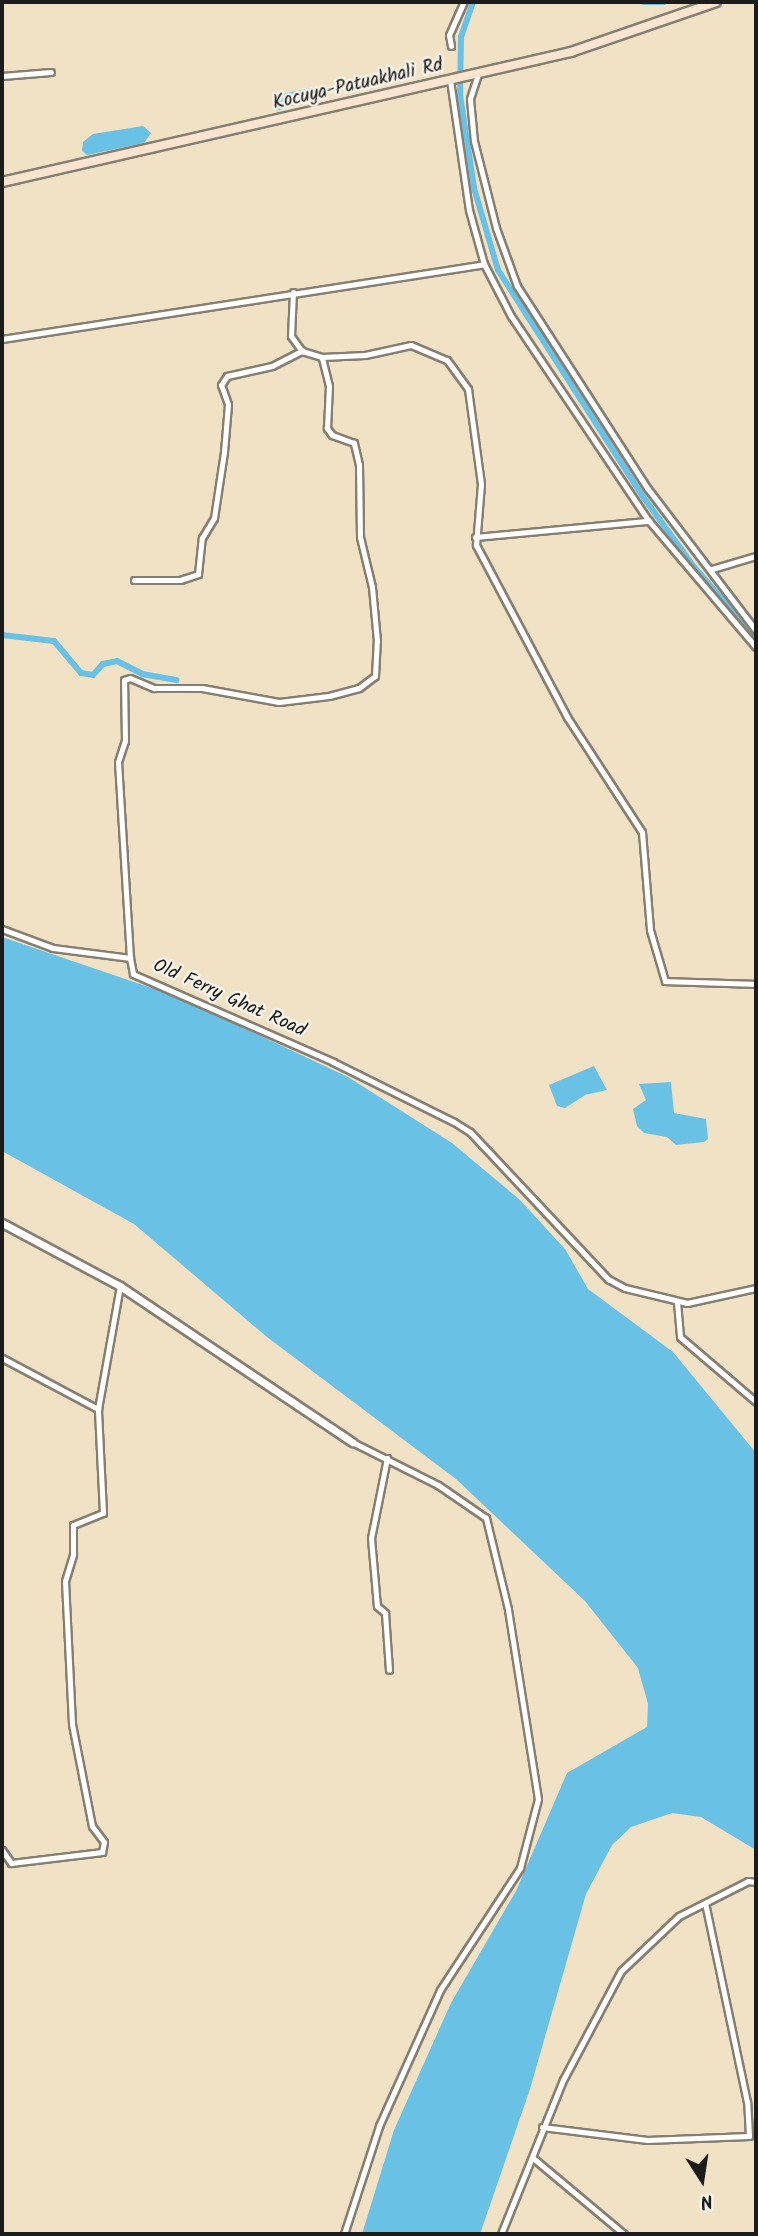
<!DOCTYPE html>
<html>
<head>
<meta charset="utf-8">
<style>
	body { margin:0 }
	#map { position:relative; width:758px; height:2236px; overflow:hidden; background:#f1e2c6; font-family:Kalam,sans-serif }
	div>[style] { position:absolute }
	.water>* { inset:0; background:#69c1e6 }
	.canal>* { height:6px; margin:-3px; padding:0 3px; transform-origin:3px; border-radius:3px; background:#69c1e6 }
	.roads { filter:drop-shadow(2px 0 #867f71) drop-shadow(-2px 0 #867f71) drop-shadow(0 2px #867f71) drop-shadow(0 -2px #867f71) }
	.minor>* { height:5px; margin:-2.5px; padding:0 2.5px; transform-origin:2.5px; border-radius:2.5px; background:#fff }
	.tertiary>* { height:7px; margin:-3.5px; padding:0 3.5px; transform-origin:3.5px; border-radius:3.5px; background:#fff }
	.secondary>* { height:8px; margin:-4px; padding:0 4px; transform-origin:4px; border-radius:4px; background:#fde4d0 }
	span { translate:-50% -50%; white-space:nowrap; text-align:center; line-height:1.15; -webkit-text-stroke:5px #f7f3e8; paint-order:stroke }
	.street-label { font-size:19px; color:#1c1c1c }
	.frame { position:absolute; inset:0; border:4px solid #1c1c1c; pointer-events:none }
	.north { position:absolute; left:667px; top:2145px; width:70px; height:70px; -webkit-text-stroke:5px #f7f3e8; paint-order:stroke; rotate:168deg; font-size:19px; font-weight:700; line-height:28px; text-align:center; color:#1c1c1c }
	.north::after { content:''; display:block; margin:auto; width:24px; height:32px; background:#1c1c1c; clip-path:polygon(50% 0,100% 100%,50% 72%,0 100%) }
</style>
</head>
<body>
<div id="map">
	<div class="water">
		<i style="clip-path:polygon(310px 88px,316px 93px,314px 99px,276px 111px,276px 95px)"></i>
		<i style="clip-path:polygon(143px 126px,151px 133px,144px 143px,87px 155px,82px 151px,83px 142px,93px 134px)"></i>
		<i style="clip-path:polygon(2px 937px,178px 997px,348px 1077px,452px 1143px,520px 1200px,565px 1249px,588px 1289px,673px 1352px,756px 1453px,756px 1850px,701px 1817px,672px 1813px,631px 1827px,612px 1845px,586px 1894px,530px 2089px,480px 2234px,362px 2234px,394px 2130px,451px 2003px,516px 1891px,567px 1773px,647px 1727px,648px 1704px,638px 1668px,585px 1601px,456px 1479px,267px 1337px,134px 1224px,2px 1151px)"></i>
		<i style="clip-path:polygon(594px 1066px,607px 1090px,585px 1095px,565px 1108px,557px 1106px,549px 1085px)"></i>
		<i style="clip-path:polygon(671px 1082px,674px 1113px,706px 1119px,708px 1139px,704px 1142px,676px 1145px,667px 1137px,644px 1133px,637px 1126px,633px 1109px,646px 1100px,639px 1084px)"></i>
	</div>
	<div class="canal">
		<i style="left:473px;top:2px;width:37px;rotate:109deg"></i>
		<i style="left:461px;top:37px;width:58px;rotate:91deg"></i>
		<i style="left:460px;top:95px;width:94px;rotate:81.4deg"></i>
		<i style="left:474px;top:188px;width:85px;rotate:73.7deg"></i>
		<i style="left:498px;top:270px;width:271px;rotate:57.4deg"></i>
		<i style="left:644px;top:498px;width:85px;rotate:54.1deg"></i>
		<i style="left:694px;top:567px;width:94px;rotate:48.9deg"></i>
		<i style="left:644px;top:2px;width:19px"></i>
		<i style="left:2px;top:635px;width:52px;rotate:6.6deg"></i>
		<i style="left:54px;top:641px;width:42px;rotate:49.8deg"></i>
		<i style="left:81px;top:673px;width:12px;rotate:9deg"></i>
		<i style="left:93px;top:675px;width:15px;rotate:-48deg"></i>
		<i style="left:103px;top:664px;width:14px;rotate:-12deg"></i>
		<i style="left:117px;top:661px;width:28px;rotate:27deg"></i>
		<i style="left:142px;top:674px;width:35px;rotate:10deg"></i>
	</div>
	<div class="roads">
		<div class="minor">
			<i style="left:451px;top:46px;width:11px;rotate:-100deg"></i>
			<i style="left:449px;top:35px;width:36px;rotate:-66deg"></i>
			<i style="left:478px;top:74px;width:26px;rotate:108deg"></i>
			<i style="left:470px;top:99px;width:42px;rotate:84.6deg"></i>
			<i style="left:474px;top:141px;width:90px;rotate:75.8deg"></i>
			<i style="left:496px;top:228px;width:62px;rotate:70.1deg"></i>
			<i style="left:517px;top:286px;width:242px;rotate:57.2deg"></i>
			<i style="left:648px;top:489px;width:178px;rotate:52.7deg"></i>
			<i style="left:2px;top:76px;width:49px;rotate:-4.7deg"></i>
			<i style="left:450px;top:80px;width:131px;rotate:81.7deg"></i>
			<i style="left:469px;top:210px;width:56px;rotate:74.5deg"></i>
			<i style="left:484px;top:264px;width:59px;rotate:62.6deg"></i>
			<i style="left:511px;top:316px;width:247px;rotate:56.1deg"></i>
			<i style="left:649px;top:521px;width:165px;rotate:49.7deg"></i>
			<i style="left:293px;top:292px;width:44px;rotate:92.6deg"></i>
			<i style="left:291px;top:336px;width:19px;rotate:54deg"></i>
			<i style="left:302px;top:351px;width:21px;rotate:17deg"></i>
			<i style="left:322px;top:357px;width:43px;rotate:-2.7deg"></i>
			<i style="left:365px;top:355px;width:47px;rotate:-12.3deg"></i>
			<i style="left:411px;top:345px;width:39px;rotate:23deg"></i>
			<i style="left:447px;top:360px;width:36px;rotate:54deg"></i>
			<i style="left:468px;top:389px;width:96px;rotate:82.2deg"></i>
			<i style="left:481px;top:484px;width:61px;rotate:94.7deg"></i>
			<i style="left:476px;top:545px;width:195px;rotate:62.1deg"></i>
			<i style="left:567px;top:717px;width:137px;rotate:56.9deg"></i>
			<i style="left:642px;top:832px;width:98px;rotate:85.3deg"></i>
			<i style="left:650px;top:930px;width:53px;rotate:73.6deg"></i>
			<i style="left:665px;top:981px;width:91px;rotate:1.9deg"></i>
			<i style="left:2px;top:339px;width:488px;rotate:-8.8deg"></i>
			<i style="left:475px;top:537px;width:175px;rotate:-5.3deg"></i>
			<i style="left:712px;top:569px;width:46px;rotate:-16.5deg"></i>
			<i style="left:134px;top:580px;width:46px"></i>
			<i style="left:180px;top:580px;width:19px;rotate:-18deg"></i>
			<i style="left:198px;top:574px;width:36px;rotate:-84deg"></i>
			<i style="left:202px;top:538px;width:23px;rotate:-59deg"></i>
			<i style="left:214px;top:518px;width:67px;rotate:-81.4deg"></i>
			<i style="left:224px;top:452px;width:48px;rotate:-85.2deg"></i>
			<i style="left:228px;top:404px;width:20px;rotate:-110deg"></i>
			<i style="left:221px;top:385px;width:11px;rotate:-56deg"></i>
			<i style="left:227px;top:376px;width:46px;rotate:-12.5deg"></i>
			<i style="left:272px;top:366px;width:34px;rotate:-27deg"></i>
			<i style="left:2px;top:929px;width:54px;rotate:20.4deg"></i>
			<i style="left:53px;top:948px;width:78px;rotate:7.4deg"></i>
			<i style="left:130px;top:958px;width:16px;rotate:79deg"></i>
			<i style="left:133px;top:974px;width:219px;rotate:23.7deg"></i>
			<i style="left:333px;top:1062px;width:135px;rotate:26.4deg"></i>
			<i style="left:454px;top:1122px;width:19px;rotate:32deg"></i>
			<i style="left:470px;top:1132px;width:202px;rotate:46.8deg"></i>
			<i style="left:608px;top:1279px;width:19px;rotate:28deg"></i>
			<i style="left:625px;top:1288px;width:64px;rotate:13.6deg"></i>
			<i style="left:687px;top:1303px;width:71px;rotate:-12.3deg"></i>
			<i style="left:130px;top:958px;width:196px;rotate:-93.5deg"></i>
			<i style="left:118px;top:762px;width:22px;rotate:-72deg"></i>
			<i style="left:125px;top:741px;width:61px;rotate:-90.9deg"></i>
			<i style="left:124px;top:680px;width:6px;rotate:-18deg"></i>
			<i style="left:130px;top:678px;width:26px;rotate:23deg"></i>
			<i style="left:154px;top:688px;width:48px"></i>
			<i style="left:202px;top:688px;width:78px;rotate:10.3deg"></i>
			<i style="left:279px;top:702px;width:50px;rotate:-6.8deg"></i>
			<i style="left:329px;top:696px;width:31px;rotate:-15deg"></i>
			<i style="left:359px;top:688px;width:20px;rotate:-37deg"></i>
			<i style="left:375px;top:676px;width:35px;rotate:-87deg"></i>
			<i style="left:377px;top:641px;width:54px;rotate:-95.3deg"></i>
			<i style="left:372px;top:587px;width:51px;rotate:-103.5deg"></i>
			<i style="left:360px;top:537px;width:72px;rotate:-90.8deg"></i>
			<i style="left:359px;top:465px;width:23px;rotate:-103deg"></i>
			<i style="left:354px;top:443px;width:23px;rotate:-160deg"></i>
			<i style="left:332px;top:435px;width:9px;rotate:-126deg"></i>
			<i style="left:327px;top:428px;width:42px;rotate:-87.3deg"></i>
			<i style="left:329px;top:386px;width:30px;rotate:-104deg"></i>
			<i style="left:677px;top:1302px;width:35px;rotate:85deg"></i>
			<i style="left:680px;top:1337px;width:100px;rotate:40.5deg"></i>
			<i style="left:2px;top:1358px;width:109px;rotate:28deg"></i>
			<i style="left:387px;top:1458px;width:82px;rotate:101.3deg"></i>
			<i style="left:371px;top:1538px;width:68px;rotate:85deg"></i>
			<i style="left:377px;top:1606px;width:11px;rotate:41deg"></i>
			<i style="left:385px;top:1613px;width:57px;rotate:86deg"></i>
			<i style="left:2px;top:1850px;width:16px;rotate:55deg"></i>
			<i style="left:11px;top:1863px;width:92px;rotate:-6.9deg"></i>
			<i style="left:102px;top:1852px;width:10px;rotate:-79deg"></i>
			<i style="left:104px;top:1842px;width:20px;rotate:-127deg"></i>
			<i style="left:92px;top:1826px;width:104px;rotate:-101.1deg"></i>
			<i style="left:72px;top:1724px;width:143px;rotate:-92.8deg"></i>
			<i style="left:65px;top:1581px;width:28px;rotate:-73deg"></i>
			<i style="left:73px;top:1554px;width:29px;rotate:-90deg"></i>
			<i style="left:73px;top:1525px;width:32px;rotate:-22deg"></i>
			<i style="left:103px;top:1513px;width:104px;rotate:-92.8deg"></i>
			<i style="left:98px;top:1409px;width:125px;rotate:-79.9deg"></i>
			<i style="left:542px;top:2127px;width:106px;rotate:7.1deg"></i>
			<i style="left:647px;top:2140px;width:102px;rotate:-2.2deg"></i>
			<i style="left:749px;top:2136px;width:34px;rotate:-93deg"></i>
			<i style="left:747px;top:2102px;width:203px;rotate:-101.9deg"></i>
			<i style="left:533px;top:2158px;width:119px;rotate:39.9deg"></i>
			<i style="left:344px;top:2234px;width:114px;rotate:-72deg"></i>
			<i style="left:379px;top:2126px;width:149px;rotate:-65.8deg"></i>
			<i style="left:440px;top:1990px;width:146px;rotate:-56.7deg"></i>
			<i style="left:520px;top:1868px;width:71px;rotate:-75.4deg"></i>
			<i style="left:538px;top:1799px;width:192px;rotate:-99deg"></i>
			<i style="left:508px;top:1609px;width:94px;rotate:-103.6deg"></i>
			<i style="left:486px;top:1518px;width:58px;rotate:-145.5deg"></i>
			<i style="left:438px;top:1485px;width:96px;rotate:-153.4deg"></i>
			<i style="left:501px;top:2234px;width:166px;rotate:-68.1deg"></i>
			<i style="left:563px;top:2080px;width:123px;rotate:-62deg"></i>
			<i style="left:621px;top:1971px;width:80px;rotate:-43.5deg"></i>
			<i style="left:679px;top:1916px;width:77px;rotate:-26.9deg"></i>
			<i style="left:748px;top:1881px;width:8px;rotate:7deg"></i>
		</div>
		<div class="tertiary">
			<i style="left:2px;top:1223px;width:134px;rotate:28.1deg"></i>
			<i style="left:120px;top:1286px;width:280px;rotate:33.9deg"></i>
		</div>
		<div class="secondary">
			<i style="left:2px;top:182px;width:584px;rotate:-12.87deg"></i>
			<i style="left:571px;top:52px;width:153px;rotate:-19deg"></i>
		</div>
	</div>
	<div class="street-label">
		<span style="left:358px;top:85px;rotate:-13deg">Kocuya-Patuakhali Rd</span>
		<span style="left:229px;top:999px;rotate:24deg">Old Ferry Ghat Road</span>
	</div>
	<div class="frame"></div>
	<div class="north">N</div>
</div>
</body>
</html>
